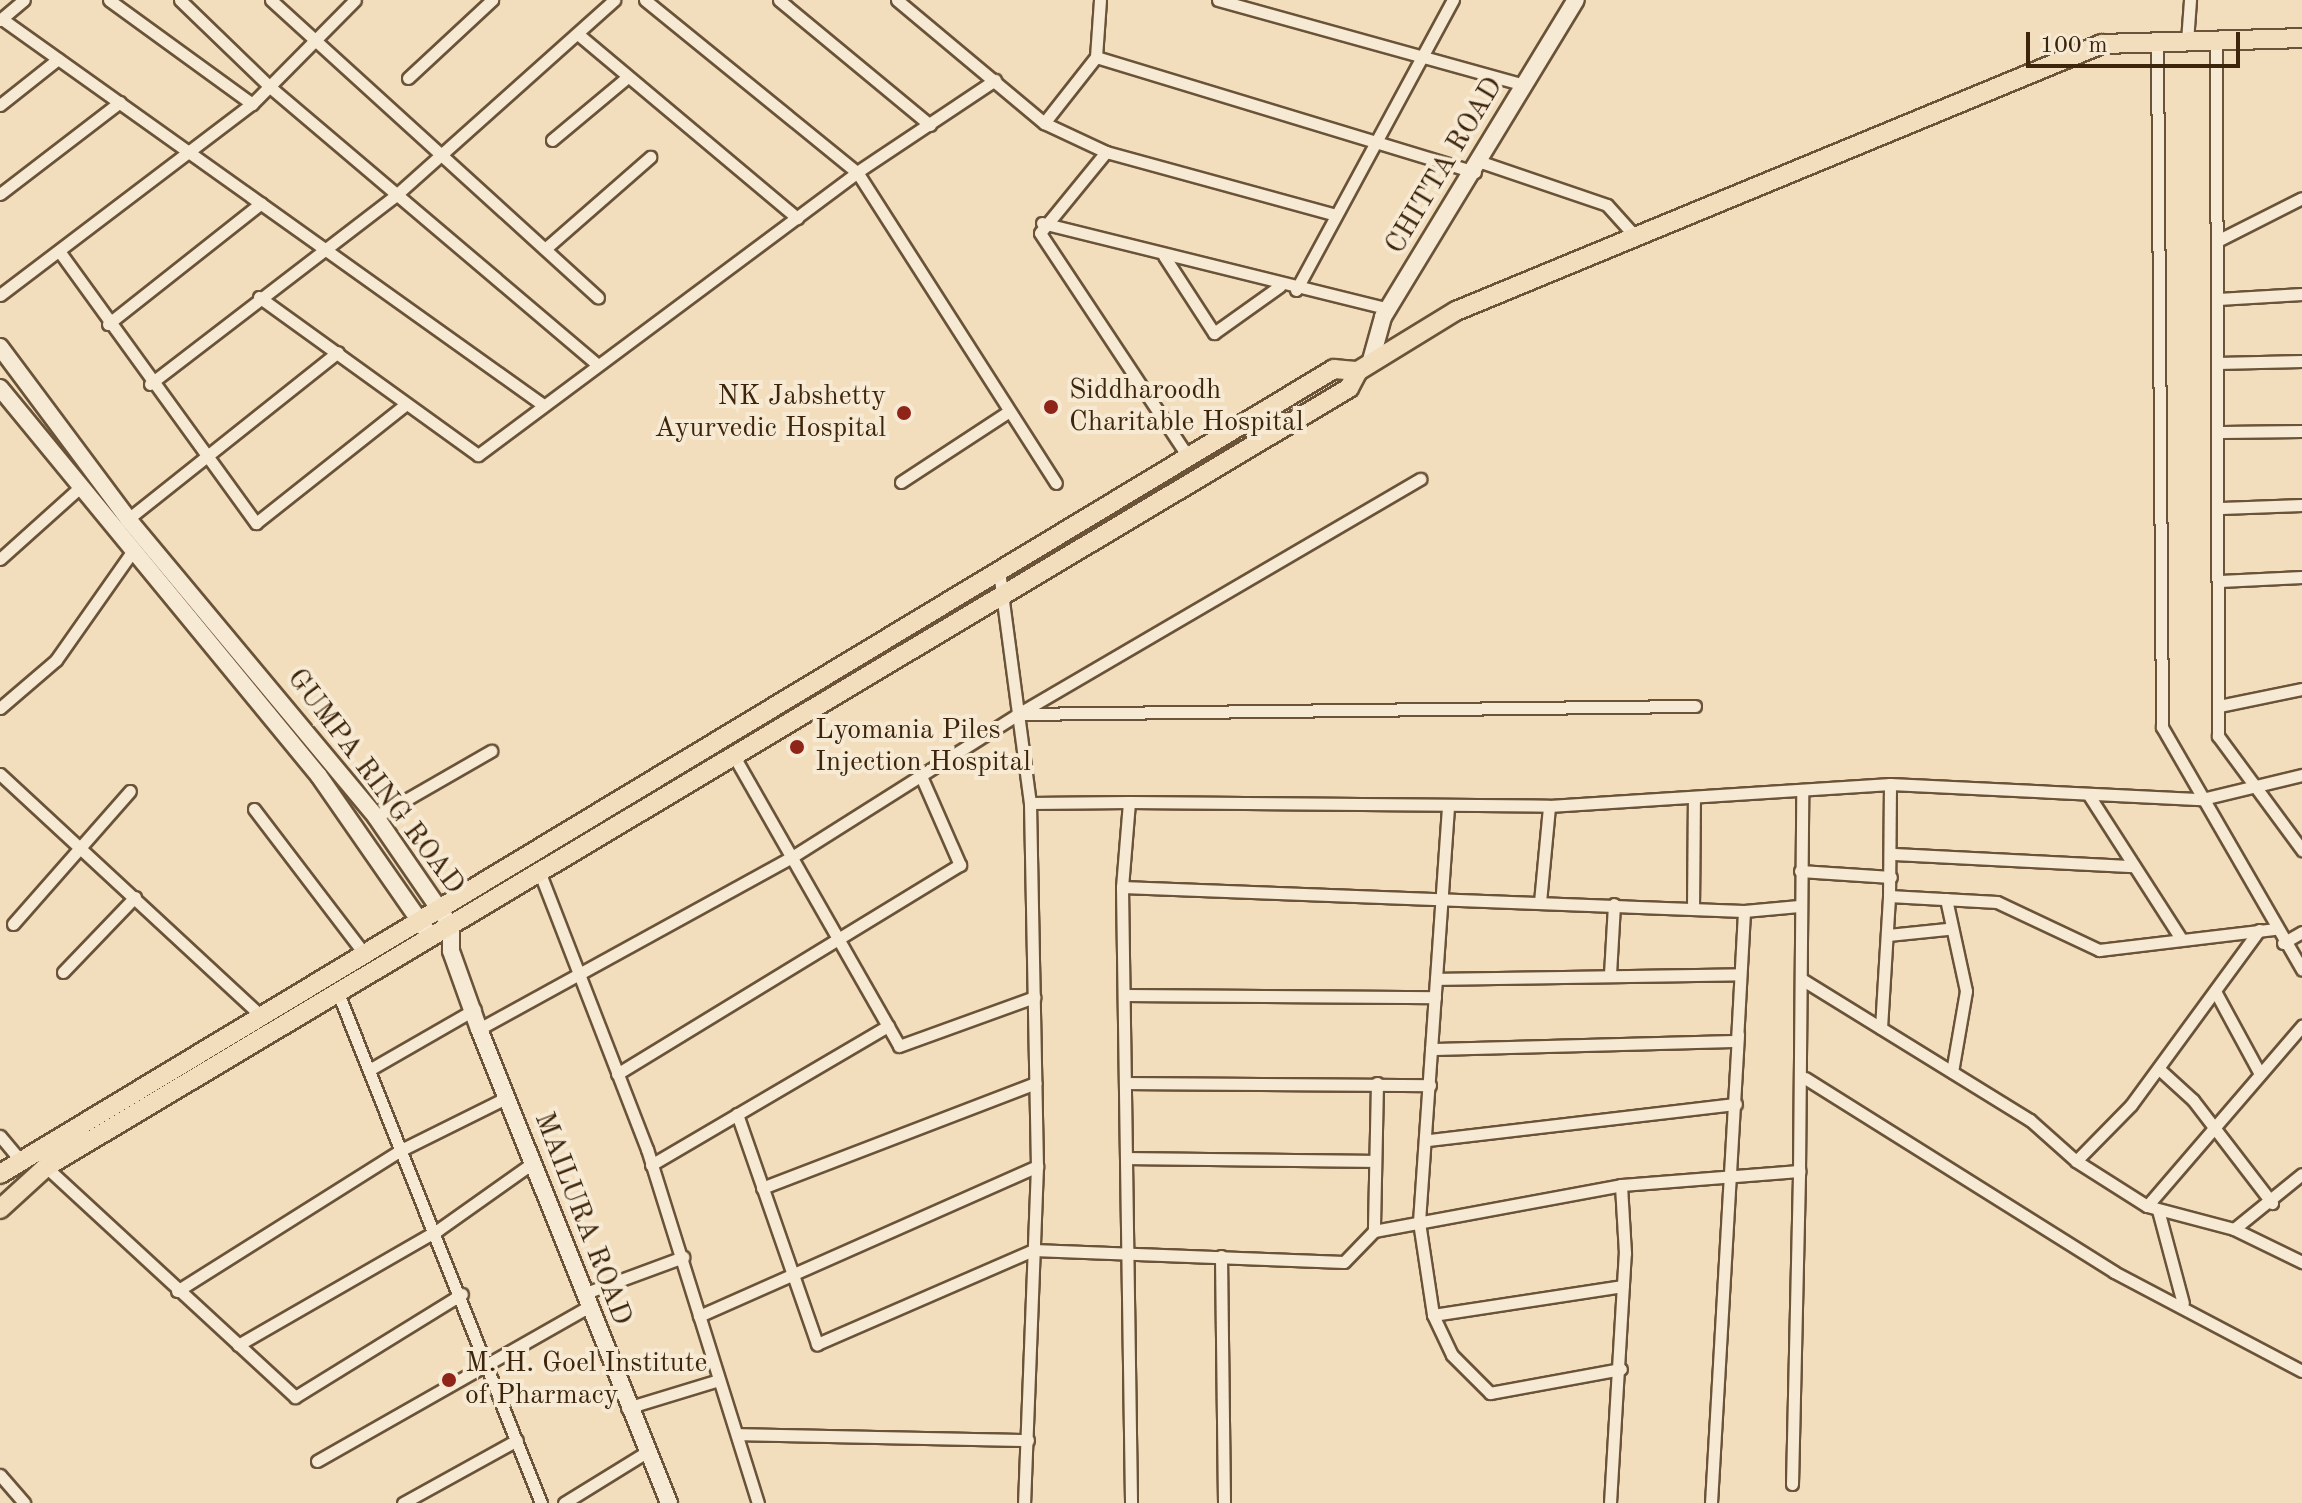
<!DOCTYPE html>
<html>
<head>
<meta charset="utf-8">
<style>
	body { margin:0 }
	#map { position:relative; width:2302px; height:1503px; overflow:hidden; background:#f2debd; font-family:"Old Standard TT",serif }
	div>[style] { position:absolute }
	.roads { filter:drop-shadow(2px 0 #6a5338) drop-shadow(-2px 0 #6a5338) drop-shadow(0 2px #6a5338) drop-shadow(0 -2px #6a5338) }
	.street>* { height:11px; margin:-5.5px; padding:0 5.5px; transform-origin:5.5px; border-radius:5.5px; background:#f7ead4 }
	.secondary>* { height:16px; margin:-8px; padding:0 8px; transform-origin:8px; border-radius:8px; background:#f7ead4 }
	.primary>* { height:18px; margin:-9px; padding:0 9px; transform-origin:9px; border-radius:9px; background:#f2debd }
	.dots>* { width:22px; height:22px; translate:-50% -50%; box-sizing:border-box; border:4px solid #f7ead4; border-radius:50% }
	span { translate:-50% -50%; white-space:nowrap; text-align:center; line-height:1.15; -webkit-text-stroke:8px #f7ead4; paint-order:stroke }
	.street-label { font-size:28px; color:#3d250b }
	.poi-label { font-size:28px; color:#3d250b }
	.left { translate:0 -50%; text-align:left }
	.right { translate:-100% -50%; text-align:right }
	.scale { position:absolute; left:2026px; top:32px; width:214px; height:36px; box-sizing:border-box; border:4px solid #3d250b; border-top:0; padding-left:10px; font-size:24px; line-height:28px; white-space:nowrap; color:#3d250b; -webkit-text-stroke:6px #f7ead4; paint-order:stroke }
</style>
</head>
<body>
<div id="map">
	<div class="roads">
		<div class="street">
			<i style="left:109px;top:0;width:177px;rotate:36deg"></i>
			<i style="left:180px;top:0;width:125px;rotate:44deg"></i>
			<i style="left:270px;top:87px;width:427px;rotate:40.3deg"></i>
			<i style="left:271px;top:0;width:442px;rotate:42.3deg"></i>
			<i style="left:645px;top:0;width:273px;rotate:39.1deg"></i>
			<i style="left:857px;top:172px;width:369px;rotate:57.4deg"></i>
			<i style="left:779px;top:0;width:196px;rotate:39.6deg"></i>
			<i style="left:897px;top:0;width:192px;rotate:39.9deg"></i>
			<i style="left:1044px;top:123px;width:68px;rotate:25.1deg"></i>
			<i style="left:1106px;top:152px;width:235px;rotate:15.3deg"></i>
			<i style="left:1218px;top:0;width:318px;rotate:15.5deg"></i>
			<i style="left:2px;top:19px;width:663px;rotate:35.49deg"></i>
			<i style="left:0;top:20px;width:31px;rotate:-40deg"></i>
			<i style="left:579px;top:35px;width:285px;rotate:40deg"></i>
			<i style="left:2187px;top:41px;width:41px;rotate:-85.8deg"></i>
			<i style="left:2216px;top:41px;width:695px;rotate:89.84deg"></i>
			<i style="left:2218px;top:736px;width:142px;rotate:53.6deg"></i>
			<i style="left:2157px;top:44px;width:683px;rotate:89.58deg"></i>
			<i style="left:2162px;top:727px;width:280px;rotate:60deg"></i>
			<i style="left:1096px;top:57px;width:396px;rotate:16.9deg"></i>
			<i style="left:408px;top:78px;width:115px;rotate:-42.9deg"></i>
			<i style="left:0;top:105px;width:74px;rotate:-38.4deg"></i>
			<i style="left:1044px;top:123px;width:84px;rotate:-51.8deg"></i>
			<i style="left:1096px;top:57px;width:57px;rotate:-86deg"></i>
			<i style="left:552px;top:140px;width:94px;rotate:-39.8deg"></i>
			<i style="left:1106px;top:152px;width:104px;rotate:129.2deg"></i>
			<i style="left:1040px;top:233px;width:270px;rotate:56.5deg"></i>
			<i style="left:1481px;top:162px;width:133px;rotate:18.8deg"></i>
			<i style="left:1607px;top:205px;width:40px;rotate:48deg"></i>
			<i style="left:0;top:194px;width:151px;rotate:-37.5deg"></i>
			<i style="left:1042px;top:223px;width:357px;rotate:13.9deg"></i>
			<i style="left:2217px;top:241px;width:95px;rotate:-26.8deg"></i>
			<i style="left:545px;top:249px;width:140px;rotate:-41.2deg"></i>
			<i style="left:59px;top:251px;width:336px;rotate:54.1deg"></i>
			<i style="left:256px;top:523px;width:191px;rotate:-38.4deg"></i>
			<i style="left:1164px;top:256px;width:92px;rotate:57deg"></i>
			<i style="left:1214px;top:333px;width:81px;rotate:-35.5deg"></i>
			<i style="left:1296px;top:290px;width:330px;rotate:-61.6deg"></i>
			<i style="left:0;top:295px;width:316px;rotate:-37.2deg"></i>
			<i style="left:252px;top:104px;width:146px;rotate:-45.3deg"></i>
			<i style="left:259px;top:297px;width:270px;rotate:35.8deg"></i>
			<i style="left:478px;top:455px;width:473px;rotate:-36.7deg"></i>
			<i style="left:857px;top:172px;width:166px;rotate:-33.7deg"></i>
			<i style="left:2218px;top:299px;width:84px;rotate:-3.4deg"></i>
			<i style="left:108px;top:324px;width:195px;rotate:-38.3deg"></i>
			<i style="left:2217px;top:363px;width:85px;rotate:-1.3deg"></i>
			<i style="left:150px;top:384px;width:309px;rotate:-37.5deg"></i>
			<i style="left:395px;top:196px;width:294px;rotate:-41.8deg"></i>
			<i style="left:2222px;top:432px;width:80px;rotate:-0.7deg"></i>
			<i style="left:901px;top:482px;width:128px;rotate:-33.2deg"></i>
			<i style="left:2221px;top:508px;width:81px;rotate:-2.1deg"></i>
			<i style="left:128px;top:519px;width:268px;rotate:-38.5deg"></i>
			<i style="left:0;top:559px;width:105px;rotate:-41.9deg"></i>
			<i style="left:999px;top:571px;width:234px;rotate:82.4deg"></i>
			<i style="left:1030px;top:803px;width:363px;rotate:88.9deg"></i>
			<i style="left:1037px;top:1166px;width:337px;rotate:92.2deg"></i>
			<i style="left:2220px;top:581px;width:82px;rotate:-2.8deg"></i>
			<i style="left:2219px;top:706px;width:85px;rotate:-11.6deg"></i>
			<i style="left:0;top:708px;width:74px;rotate:-40.6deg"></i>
			<i style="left:56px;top:660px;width:132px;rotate:-54.9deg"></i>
			<i style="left:1018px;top:714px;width:677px;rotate:-0.68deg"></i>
			<i style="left:735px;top:758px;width:331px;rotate:60.3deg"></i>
			<i style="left:899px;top:1046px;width:144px;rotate:-19.9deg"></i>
			<i style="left:0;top:774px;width:352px;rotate:42.8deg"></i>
			<i style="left:1890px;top:784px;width:112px;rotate:90.5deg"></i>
			<i style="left:1889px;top:896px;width:108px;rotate:3.2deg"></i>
			<i style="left:1997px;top:902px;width:113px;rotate:25.2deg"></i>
			<i style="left:2099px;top:950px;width:176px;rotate:-6.8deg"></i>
			<i style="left:2090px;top:797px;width:166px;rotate:57.3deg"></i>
			<i style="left:1129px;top:802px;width:420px;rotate:0.5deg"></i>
			<i style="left:1549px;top:806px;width:342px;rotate:-3.7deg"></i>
			<i style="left:1890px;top:784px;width:312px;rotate:2.8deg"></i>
			<i style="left:2202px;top:799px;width:103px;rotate:-13.5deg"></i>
			<i style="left:1030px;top:803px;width:99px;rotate:-0.6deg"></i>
			<i style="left:1129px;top:802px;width:85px;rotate:94.7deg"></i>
			<i style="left:1122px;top:887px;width:616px;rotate:89.16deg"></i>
			<i style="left:1448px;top:807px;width:416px;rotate:94deg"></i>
			<i style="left:1419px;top:1222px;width:94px;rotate:81.4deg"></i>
			<i style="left:1433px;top:1315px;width:44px;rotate:64.6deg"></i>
			<i style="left:1452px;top:1355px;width:54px;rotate:45deg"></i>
			<i style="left:1490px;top:1393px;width:133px;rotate:-10.4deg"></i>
			<i style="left:254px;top:809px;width:180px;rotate:52.7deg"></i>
			<i style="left:376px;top:817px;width:133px;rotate:-29.9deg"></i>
			<i style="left:1894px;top:854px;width:240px;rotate:2.9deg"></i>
			<i style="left:1800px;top:871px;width:91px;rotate:3.8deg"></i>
			<i style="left:541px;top:876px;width:293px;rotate:68.8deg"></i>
			<i style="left:647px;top:1149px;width:371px;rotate:72.6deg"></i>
			<i style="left:1122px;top:887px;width:622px;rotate:2.21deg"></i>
			<i style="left:1744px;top:911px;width:55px;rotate:-5.2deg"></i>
			<i style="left:1946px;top:899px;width:94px;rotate:77.7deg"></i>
			<i style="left:1966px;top:991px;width:82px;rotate:99.8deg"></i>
			<i style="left:1540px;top:902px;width:96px;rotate:-84.6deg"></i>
			<i style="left:1693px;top:908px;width:109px;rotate:-89.5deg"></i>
			<i style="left:13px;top:924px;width:177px;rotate:-48.7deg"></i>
			<i style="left:1888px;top:935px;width:59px;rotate:-5.8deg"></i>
			<i style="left:2283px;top:943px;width:22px;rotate:-30deg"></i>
			<i style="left:63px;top:972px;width:104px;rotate:-46.2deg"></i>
			<i style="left:1610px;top:974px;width:70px;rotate:-86.7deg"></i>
			<i style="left:1436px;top:979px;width:304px;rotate:-0.9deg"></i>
			<i style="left:1803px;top:980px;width:267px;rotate:31.7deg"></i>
			<i style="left:2030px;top:1120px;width:62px;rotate:41.7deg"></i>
			<i style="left:2076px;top:1161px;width:84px;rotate:32.4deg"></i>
			<i style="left:2147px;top:1206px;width:90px;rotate:14.8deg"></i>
			<i style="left:2234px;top:1229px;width:87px;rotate:-39deg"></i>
			<i style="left:2215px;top:991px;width:92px;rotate:61.5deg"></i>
			<i style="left:338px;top:993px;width:549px;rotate:68.3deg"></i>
			<i style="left:1129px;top:995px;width:306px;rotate:0.4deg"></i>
			<i style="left:1881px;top:1028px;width:132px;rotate:-86.5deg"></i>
			<i style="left:479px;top:1029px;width:357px;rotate:-28.8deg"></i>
			<i style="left:792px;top:857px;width:267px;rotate:-32.3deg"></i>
			<i style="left:1018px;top:714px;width:466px;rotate:-30.3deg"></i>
			<i style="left:1431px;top:1049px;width:306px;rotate:-1.5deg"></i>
			<i style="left:1737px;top:1041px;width:130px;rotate:-86.9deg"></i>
			<i style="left:2159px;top:1069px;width:46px;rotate:42.4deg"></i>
			<i style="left:2193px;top:1100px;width:130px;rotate:52.5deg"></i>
			<i style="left:369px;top:1070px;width:122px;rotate:-29.9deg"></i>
			<i style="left:617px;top:1074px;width:402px;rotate:-31.4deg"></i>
			<i style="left:960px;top:865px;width:99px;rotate:-113.7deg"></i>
			<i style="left:1805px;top:1078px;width:365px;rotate:32.1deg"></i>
			<i style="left:2114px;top:1272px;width:212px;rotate:27.8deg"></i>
			<i style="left:1127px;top:1083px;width:303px;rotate:0.4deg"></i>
			<i style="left:1377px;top:1083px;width:148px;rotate:91.2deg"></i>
			<i style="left:1374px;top:1231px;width:251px;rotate:-10.5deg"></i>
			<i style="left:1621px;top:1185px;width:179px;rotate:-4.5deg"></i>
			<i style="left:1799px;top:1171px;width:376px;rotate:-89.5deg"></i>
			<i style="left:737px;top:1114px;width:244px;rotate:70.8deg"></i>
			<i style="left:817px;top:1344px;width:236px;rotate:-23.5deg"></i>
			<i style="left:1033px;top:1250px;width:311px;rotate:2.2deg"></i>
			<i style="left:1344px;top:1262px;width:43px;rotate:-45.9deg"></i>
			<i style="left:0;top:1136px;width:30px;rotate:50deg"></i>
			<i style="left:1429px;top:1140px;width:309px;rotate:-6.7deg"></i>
			<i style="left:1128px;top:1158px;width:247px;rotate:0.7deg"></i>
			<i style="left:2076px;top:1161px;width:78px;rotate:-45.5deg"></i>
			<i style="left:2131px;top:1105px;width:217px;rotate:-53.8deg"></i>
			<i style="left:651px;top:1165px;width:275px;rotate:-30.4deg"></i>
			<i style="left:46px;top:1167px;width:339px;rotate:42.7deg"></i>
			<i style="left:295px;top:1397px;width:196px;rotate:-31.7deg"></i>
			<i style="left:762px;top:1188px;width:293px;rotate:-21deg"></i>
			<i style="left:2147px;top:1206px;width:238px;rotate:-49.3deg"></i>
			<i style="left:2158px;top:1210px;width:96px;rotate:75deg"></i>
			<i style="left:2234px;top:1229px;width:76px;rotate:25.9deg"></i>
			<i style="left:1221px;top:1256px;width:247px;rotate:89.3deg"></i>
			<i style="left:177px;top:1291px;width:262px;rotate:-32.2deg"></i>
			<i style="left:399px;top:1151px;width:122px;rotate:-26.4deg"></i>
			<i style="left:583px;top:1294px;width:107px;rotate:-20.3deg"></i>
			<i style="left:1433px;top:1315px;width:192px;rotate:-8.7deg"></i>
			<i style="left:699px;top:1316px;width:370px;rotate:-23.9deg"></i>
			<i style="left:238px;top:1345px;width:231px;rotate:-29.9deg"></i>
			<i style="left:438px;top:1230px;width:118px;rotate:-35.3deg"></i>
			<i style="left:627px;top:1408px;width:96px;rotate:-16.9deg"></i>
			<i style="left:737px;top:1434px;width:291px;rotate:1.2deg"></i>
			<i style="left:317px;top:1461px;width:312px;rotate:-29.6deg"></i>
			<i style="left:0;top:1475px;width:37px;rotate:49deg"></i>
			<i style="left:1792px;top:1484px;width:313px;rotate:-88.7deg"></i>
			<i style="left:403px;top:1503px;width:130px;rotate:-28.9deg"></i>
			<i style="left:564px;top:1503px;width:95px;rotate:-31.7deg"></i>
			<i style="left:1610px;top:1503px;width:250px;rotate:-86.6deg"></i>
			<i style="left:1625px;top:1253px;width:68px;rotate:-93.4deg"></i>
			<i style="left:1711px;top:1503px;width:469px;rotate:-86.7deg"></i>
		</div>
		<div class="secondary">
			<i style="left:0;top:347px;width:214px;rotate:53.3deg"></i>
			<i style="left:128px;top:519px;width:388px;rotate:50.2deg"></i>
			<i style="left:376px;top:817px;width:132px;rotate:55.5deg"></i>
			<i style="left:451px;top:926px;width:25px;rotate:90deg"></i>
			<i style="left:451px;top:951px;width:83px;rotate:70.3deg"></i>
			<i style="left:479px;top:1029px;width:511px;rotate:68.16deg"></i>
			<i style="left:1370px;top:364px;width:49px;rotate:-74.5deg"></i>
			<i style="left:1383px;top:317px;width:371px;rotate:-58.7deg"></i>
			<i style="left:0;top:388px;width:502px;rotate:50.57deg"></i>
			<i style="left:319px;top:776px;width:188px;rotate:55.2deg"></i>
		</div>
		<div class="primary">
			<i style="left:0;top:1174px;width:1558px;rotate:-31.11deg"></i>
			<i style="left:1334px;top:369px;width:24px;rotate:5deg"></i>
			<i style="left:0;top:1209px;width:62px;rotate:-42.4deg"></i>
			<i style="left:46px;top:1167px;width:1518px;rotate:-30.87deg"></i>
			<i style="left:1349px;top:388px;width:19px;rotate:-62deg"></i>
			<i style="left:1358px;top:371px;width:115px;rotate:-31.5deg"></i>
			<i style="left:1456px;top:311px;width:699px;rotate:-22.46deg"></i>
			<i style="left:2102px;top:44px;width:200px;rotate:-1.7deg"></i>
		</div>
	</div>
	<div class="dots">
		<i style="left:1051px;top:407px;background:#8f2418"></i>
		<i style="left:904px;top:413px;background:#8f2418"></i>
		<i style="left:797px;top:747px;background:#8f2418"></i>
		<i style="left:449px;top:1380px;background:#8f2418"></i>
	</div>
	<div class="street-label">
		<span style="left:1445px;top:166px;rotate:-59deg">CHITTA ROAD</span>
		<span style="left:375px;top:782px;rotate:53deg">GUMPA RING ROAD</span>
		<span style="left:582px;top:1219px;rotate:69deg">MAILURA ROAD</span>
	</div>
	<div class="poi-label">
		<span class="left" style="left:1069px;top:407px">Siddharoodh<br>Charitable Hospital</span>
		<span class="right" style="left:886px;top:413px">NK Jabshetty<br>Ayurvedic Hospital</span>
		<span class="left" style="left:815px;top:747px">Lyomania Piles<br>Injection Hospital</span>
		<span class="left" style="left:465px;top:1380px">M. H. Goel Institute<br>of Pharmacy</span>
	</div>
	<div class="scale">100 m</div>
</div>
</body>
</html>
